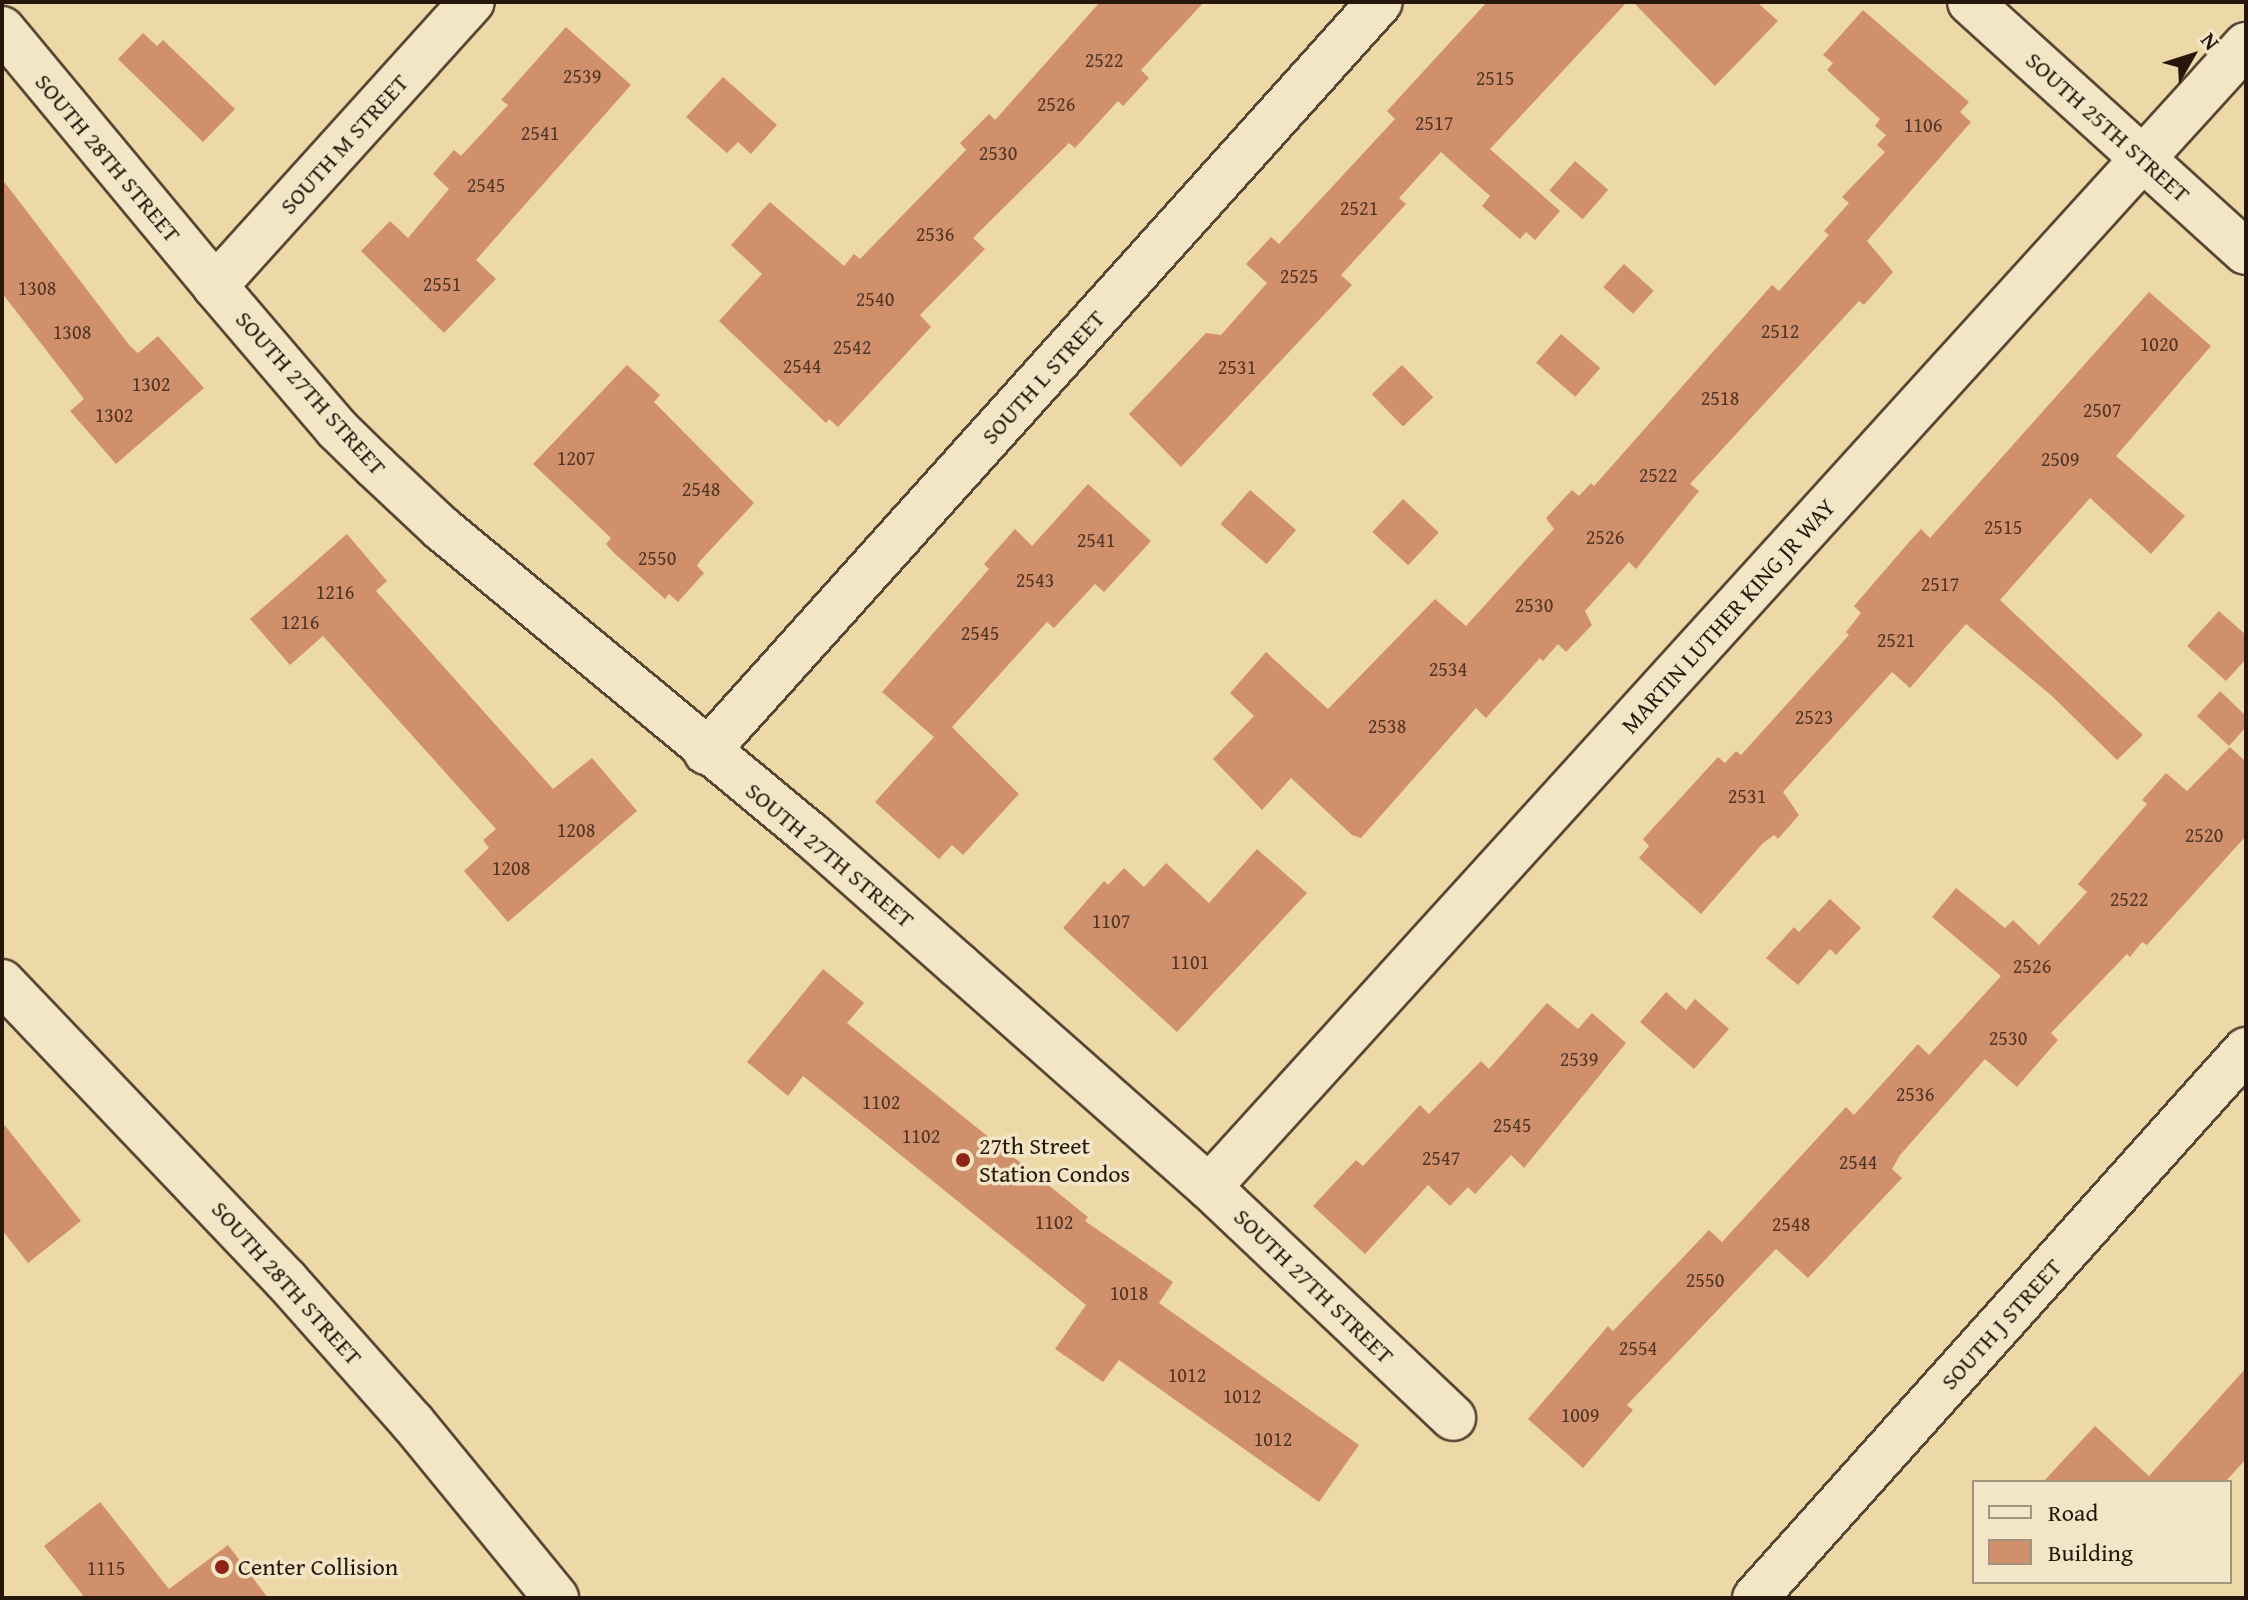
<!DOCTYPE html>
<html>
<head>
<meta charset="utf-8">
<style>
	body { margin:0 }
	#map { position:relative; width:2248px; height:1600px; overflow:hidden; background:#edd9a8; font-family:"Gentium Book Plus",serif }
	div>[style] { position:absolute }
	.building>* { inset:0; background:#d1906c; transform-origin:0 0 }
	.roads { filter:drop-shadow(2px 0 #584733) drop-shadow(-2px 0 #584733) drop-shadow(0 2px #584733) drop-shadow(0 -2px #584733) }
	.minor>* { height:44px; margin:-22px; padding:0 22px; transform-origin:22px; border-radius:22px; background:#f3e6c6 }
	.tertiary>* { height:44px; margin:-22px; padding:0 22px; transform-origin:22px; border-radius:22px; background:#f3e6c6 }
	.dots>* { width:22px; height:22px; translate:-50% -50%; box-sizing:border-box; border:4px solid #f3e6c6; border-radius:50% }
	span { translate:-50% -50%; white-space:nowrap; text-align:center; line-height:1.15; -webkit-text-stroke:7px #f3e6c6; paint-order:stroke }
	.number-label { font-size:20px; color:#523424 }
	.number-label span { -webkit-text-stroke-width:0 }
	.street-label { font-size:24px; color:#27160c }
	.poi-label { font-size:24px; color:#27160c }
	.left { translate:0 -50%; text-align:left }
	.frame { position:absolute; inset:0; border:4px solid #27160c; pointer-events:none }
	.legend { position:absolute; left:1972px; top:1480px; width:260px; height:104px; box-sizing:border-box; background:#f3e6c6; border:2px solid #a1937c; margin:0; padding:10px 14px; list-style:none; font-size:24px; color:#27160c }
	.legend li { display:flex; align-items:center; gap:16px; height:40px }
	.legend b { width:40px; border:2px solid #a1937c }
	.north { position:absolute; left:2152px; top:16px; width:80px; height:80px; -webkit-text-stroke:6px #f3e6c6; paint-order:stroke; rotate:51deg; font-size:22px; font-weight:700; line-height:32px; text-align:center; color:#27160c }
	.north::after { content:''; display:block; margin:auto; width:28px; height:36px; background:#27160c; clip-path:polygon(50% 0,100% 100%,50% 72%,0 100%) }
</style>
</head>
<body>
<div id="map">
	<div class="building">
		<i style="clip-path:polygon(1100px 2px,1204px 2px,1141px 70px,1149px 78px,1123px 106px,1118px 101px,1075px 148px,1069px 143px,973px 238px,985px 249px,920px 315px,931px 327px,838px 427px,829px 419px,826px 423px,719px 321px,762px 274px,731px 245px,770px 202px,844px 266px,854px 254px,860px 259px,966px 150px,960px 143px,989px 114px,995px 120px)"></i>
		<i style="clip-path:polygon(1487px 2px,1627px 2px,1490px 149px,1560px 211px,1535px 240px,1526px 232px,1520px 239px,1482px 206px,1490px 196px,1441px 152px,1399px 198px,1406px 204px,1341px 275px,1352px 285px,1181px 467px,1129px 414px,1206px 333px,1221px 335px,1267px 283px,1246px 264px,1271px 237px,1279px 244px,1395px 119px,1387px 111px)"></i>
		<i style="clip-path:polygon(1633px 2px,1757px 2px,1778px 21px,1715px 86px)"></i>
		<i style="clip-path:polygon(1863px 10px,1969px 102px,1960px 112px,1971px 122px,1867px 241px,1893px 272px,1864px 305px,1859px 301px,1690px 484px,1699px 491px,1636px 569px,1629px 562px,1585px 611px,1592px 625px,1566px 652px,1558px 644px,1543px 661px,1540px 658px,1486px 718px,1476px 708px,1361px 838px,1352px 835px,1291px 778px,1262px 810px,1213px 759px,1254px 716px,1230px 693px,1266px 652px,1328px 709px,1435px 599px,1466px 626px,1554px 529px,1546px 518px,1572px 490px,1579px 496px,1591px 483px,1594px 486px,1772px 285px,1779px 291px,1829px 235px,1824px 231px,1849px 203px,1842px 197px,1885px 152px,1877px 145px,1886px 135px,1875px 126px,1880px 119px,1827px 70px,1833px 63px,1823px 55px)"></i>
		<i style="clip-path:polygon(566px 27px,631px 85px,476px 260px,496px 279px,444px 333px,361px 251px,390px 221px,408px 238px,449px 189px,433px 174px,454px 150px,461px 156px,508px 105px,501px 100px)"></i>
		<i style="clip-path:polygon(143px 33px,157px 46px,163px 40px,235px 109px,203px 142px,118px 59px)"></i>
		<i style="clip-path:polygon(723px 77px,777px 125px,751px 154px,738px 142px,727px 153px,686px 117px)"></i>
		<i style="left:1575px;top:161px;width:44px;height:39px;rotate:41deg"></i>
		<i style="clip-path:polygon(2px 179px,130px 346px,138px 353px,158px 336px,204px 388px,116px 464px,70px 411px,84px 399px,2px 293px)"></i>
		<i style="left:1624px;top:264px;width:40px;height:31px;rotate:42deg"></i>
		<i style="clip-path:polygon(2149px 292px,2211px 346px,2116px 456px,2185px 516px,2151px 554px,2090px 498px,2000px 600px,2143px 735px,2117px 760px,2052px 696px,1966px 624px,1910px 688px,1892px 672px,1783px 792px,1799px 815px,1778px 839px,1774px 835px,1762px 844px,1701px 914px,1639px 858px,1649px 846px,1643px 839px,1718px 757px,1725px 763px,1736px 751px,1741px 755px,1849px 635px,1846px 632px,1861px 613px,1854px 606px,1910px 541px,1921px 529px,1930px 538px)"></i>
		<i style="left:1561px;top:334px;width:52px;height:38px;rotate:41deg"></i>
		<i style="clip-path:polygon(627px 365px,660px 395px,654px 402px,754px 503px,700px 561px,697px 566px,704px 573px,678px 602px,669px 594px,665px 599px,613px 552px,606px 544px,611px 538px,533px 464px)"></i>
		<i style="left:1402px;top:365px;width:45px;height:42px;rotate:46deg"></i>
		<i style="clip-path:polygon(1088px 484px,1151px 541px,1104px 592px,1095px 584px,1054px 628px,1047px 622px,952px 727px,1019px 794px,963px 855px,952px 845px,939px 859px,875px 802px,934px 737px,882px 692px,989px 569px,984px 564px,1015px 529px,1032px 546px)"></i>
		<i style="left:1250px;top:490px;width:61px;height:45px;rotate:41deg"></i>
		<i style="left:1403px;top:499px;width:49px;height:45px;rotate:43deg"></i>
		<i style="clip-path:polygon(347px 534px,387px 581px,376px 591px,553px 789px,592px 758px,637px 811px,508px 922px,464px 871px,489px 848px,483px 840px,496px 829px,323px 636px,290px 665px,250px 619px)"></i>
		<i style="clip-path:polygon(2219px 611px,2246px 635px,2246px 659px,2226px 681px,2187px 646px)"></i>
		<i style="clip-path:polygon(2220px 691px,2246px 716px,2246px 727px,2229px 746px,2197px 716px)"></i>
		<i style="clip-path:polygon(2230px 747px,2246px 762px,2246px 836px,2147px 945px,2142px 942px,2130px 957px,2127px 954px,2051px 1033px,2058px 1040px,2017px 1087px,1985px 1059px,1900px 1155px,1892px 1169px,1902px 1178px,1808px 1278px,1776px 1249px,1627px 1405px,1633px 1410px,1583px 1468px,1528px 1419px,1608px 1326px,1613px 1331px,1709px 1230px,1722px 1242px,1846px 1107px,1854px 1115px,1918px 1044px,1929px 1055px,2001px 976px,1932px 917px,1956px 888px,2005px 928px,2013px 920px,2039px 945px,2087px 892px,2078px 884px,2147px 804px,2142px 800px,2166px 773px,2187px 791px)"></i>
		<i style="clip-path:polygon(1257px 849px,1307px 893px,1177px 1032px,1063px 928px,1104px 881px,1108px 885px,1124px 868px,1144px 887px,1166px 863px,1209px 903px)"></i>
		<i style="clip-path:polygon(1830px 899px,1861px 928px,1836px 955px,1830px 949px,1798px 985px,1766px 958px,1794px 927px,1799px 932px)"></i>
		<i style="clip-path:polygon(823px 969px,864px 1003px,847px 1023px,1088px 1217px,1085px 1221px,1173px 1282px,1159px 1303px,1359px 1445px,1319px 1502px,1119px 1360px,1103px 1382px,1055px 1349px,1086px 1305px,803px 1076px,788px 1096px,747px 1062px)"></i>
		<i style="clip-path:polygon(1666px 992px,1686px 1010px,1695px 999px,1729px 1029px,1694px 1069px,1640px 1022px)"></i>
		<i style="clip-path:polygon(1547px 1003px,1578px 1029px,1592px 1013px,1626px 1043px,1524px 1168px,1511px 1155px,1475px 1194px,1468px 1187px,1450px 1206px,1428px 1185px,1365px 1254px,1313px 1206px,1356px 1160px,1363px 1166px,1420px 1105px,1429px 1114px,1481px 1061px,1489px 1069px)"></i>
		<i style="clip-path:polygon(2px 1122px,81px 1221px,28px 1263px,2px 1230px)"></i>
		<i style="clip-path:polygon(2246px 1368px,2246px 1459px,2225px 1482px,2043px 1482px,2095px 1426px,2149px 1476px)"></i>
		<i style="clip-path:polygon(100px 1502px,169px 1589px,228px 1545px,268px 1598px,85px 1598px,44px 1546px)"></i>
	</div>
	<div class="roads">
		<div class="minor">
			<i style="left:2px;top:29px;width:334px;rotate:50.3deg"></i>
			<i style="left:215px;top:286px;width:188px;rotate:49.5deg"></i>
			<i style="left:337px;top:429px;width:54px;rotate:44.3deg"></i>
			<i style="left:376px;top:467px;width:89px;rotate:43.2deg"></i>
			<i style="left:441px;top:528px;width:481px;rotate:39.7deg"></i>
			<i style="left:811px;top:835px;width:196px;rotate:41.5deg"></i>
			<i style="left:958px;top:965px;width:335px;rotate:41.5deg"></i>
			<i style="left:1209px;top:1187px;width:336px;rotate:43.4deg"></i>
			<i style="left:215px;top:286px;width:383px;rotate:-47.9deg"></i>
			<i style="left:706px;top:752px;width:1008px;rotate:-48.06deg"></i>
			<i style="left:1209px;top:1187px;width:1543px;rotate:-47.76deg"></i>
		</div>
		<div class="tertiary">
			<i style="left:1970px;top:2px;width:372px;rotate:42.2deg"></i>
			<i style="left:2px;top:982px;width:412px;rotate:46.4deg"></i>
			<i style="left:286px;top:1280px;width:191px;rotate:48.4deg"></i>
			<i style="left:413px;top:1423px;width:226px;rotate:50.7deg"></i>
			<i style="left:1755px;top:1598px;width:736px;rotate:-48.14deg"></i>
		</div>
	</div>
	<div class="dots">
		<i style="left:963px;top:1160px;background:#8f2418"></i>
		<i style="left:222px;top:1567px;background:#8f2418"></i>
	</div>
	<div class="number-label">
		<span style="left:1104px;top:59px">2522</span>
		<span style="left:582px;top:75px">2539</span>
		<span style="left:1495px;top:77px">2515</span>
		<span style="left:1056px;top:103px">2526</span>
		<span style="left:1434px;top:122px">2517</span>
		<span style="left:1923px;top:124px">1106</span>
		<span style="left:540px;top:132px">2541</span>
		<span style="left:998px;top:152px">2530</span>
		<span style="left:486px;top:184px">2545</span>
		<span style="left:1359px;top:207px">2521</span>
		<span style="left:935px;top:233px">2536</span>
		<span style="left:1299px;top:275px">2525</span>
		<span style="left:442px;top:283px">2551</span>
		<span style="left:37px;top:287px">1308</span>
		<span style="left:875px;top:298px">2540</span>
		<span style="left:1780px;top:330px">2512</span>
		<span style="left:72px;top:331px">1308</span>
		<span style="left:2159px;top:343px">1020</span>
		<span style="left:852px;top:346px">2542</span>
		<span style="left:802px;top:365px">2544</span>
		<span style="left:1237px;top:366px">2531</span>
		<span style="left:151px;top:383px">1302</span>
		<span style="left:1720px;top:397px">2518</span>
		<span style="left:2102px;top:409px">2507</span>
		<span style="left:114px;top:414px">1302</span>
		<span style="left:576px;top:457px">1207</span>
		<span style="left:2060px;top:458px">2509</span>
		<span style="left:1658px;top:474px">2522</span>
		<span style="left:701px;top:488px">2548</span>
		<span style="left:2003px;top:526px">2515</span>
		<span style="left:1605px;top:536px">2526</span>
		<span style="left:1096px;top:539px">2541</span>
		<span style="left:657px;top:557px">2550</span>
		<span style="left:1035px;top:579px">2543</span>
		<span style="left:1940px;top:583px">2517</span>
		<span style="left:335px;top:591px">1216</span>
		<span style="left:1534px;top:604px">2530</span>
		<span style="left:300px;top:621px">1216</span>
		<span style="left:980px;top:632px">2545</span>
		<span style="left:1896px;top:639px">2521</span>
		<span style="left:1448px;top:668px">2534</span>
		<span style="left:1814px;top:716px">2523</span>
		<span style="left:1387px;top:725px">2538</span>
		<span style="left:1747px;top:795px">2531</span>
		<span style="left:576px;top:829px">1208</span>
		<span style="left:2204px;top:834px">2520</span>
		<span style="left:511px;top:867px">1208</span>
		<span style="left:2129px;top:898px">2522</span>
		<span style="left:1111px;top:920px">1107</span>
		<span style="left:1190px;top:961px">1101</span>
		<span style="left:2032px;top:965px">2526</span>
		<span style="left:2008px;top:1037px">2530</span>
		<span style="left:1579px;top:1058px">2539</span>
		<span style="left:1915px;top:1093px">2536</span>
		<span style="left:881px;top:1101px">1102</span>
		<span style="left:1512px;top:1124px">2545</span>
		<span style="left:921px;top:1135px">1102</span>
		<span style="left:1441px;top:1157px">2547</span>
		<span style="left:1858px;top:1161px">2544</span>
		<span style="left:1054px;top:1221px">1102</span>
		<span style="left:1791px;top:1223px">2548</span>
		<span style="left:1705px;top:1279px">2550</span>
		<span style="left:1129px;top:1292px">1018</span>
		<span style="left:1638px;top:1347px">2554</span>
		<span style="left:1187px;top:1374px">1012</span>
		<span style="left:1242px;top:1395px">1012</span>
		<span style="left:1580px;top:1414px">1009</span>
		<span style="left:1273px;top:1438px">1012</span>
		<span style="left:106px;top:1567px">1115</span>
	</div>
	<div class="street-label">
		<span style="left:2108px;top:127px;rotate:42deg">SOUTH 25TH STREET</span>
		<span style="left:344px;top:144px;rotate:-48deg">SOUTH M STREET</span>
		<span style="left:108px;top:158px;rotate:50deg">SOUTH 28TH STREET</span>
		<span style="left:1043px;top:377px;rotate:-48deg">SOUTH L STREET</span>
		<span style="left:311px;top:393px;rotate:48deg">SOUTH 27TH STREET</span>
		<span style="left:1728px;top:616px;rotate:-48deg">MARTIN LUTHER KING JR WAY</span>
		<span style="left:830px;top:855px;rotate:40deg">SOUTH 27TH STREET</span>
		<span style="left:287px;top:1283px;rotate:48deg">SOUTH 28TH STREET</span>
		<span style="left:1314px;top:1286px;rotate:44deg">SOUTH 27TH STREET</span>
		<span style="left:2001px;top:1324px;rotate:-48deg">SOUTH J STREET</span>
	</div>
	<div class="poi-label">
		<span class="left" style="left:979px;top:1160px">27th Street<br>Station Condos</span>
		<span class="left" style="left:238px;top:1567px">Center Collision</span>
	</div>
	<div class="frame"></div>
	<ul class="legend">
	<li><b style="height:10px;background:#f3e6c6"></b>Road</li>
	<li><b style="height:22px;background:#d1906c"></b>Building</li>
	</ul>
	<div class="north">N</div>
</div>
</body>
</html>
